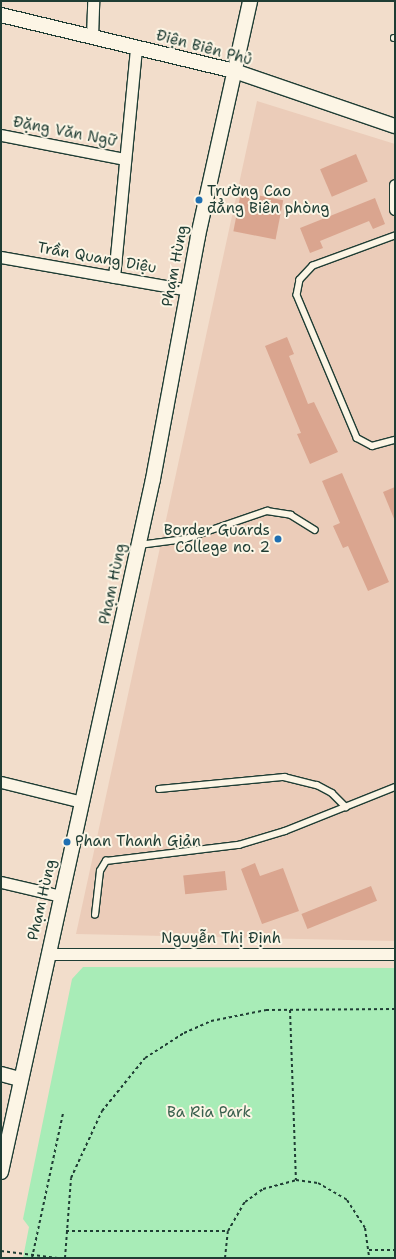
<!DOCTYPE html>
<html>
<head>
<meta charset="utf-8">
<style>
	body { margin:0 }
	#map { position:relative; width:396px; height:1259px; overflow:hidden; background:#f2ddcb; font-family:"Shantell Sans",sans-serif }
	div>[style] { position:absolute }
	.built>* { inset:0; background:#ebccb9 }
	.green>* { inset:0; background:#a8ecb7 }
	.building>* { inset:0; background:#daa58f; transform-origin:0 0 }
	.path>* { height:2px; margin-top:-1px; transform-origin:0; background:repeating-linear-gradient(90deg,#1f3d34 0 3px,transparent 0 6px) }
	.roads { filter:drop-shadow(1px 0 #1f3d34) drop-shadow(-1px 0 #1f3d34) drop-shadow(0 1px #1f3d34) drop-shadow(0 -1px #1f3d34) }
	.service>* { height:5.5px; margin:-2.75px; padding:0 2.75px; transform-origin:2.75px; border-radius:2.75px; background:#fcf5e5 }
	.minor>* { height:11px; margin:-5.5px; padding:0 5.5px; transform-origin:5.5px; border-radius:5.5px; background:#fcf5e5 }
	.tertiary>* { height:14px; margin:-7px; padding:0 7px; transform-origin:7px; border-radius:7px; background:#fcf5e5 }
	.dots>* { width:11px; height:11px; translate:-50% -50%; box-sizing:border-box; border:2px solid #fcf5e5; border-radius:50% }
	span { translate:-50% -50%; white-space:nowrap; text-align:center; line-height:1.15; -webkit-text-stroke:4px #fcf5e5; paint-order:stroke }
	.street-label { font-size:15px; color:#1f3d34 }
	.poi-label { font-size:15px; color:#1f3d34 }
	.left { translate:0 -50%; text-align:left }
	.right { translate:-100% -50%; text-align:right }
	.park-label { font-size:15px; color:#3a604e }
	.frame { position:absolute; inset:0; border:2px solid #1f3d34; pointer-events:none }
</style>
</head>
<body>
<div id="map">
	<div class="built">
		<i style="clip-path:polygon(257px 101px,395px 144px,395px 941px,76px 934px)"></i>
	</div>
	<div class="green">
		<i style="clip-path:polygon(83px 967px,395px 968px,395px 1258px,23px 1258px,29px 1227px,23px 1219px,72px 979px)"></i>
	</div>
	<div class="building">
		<i style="left:356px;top:154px;width:30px;height:39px;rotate:67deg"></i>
		<i style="left:241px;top:192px;width:43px;height:40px;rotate:11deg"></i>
		<i style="clip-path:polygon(375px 198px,385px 224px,373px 229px,369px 221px,320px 241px,323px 248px,310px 253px,300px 228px)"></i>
		<i style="clip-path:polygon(287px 337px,294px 354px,289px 356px,308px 404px,314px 402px,338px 452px,310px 464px,297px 434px,301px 433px,265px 346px)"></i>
		<i style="clip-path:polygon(342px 473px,389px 582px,368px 591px,348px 546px,343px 548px,333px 526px,340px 523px,322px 481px)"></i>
		<i style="clip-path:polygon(395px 487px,395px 521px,383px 492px)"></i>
		<i style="clip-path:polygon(255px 863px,260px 876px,283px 868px,299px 911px,262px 924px,241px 869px)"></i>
		<i style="left:225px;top:871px;width:19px;height:42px;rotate:84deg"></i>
		<i style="left:371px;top:886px;width:16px;height:75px;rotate:68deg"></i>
	</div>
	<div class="path">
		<i style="left:290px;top:1010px;width:170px;rotate:88deg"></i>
		<i style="left:66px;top:1231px;width:162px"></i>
		<i style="left:369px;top:1250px;width:26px"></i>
		<i style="left:1px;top:1251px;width:57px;rotate:7deg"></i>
		<i style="left:32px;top:1258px;width:148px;rotate:-77.9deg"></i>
		<i style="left:65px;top:1258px;width:80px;rotate:-85.7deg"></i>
		<i style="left:71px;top:1178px;width:74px;rotate:-65.2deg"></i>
		<i style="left:102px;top:1111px;width:68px;rotate:-50.9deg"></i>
		<i style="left:145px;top:1058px;width:46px;rotate:-32.7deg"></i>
		<i style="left:184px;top:1033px;width:30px;rotate:-24deg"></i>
		<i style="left:211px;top:1021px;width:56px;rotate:-11.3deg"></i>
		<i style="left:266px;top:1010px;width:129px;rotate:-0.4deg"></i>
		<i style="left:225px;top:1258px;width:27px;rotate:-84deg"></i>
		<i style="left:228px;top:1231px;width:34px;rotate:-60deg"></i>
		<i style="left:245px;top:1202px;width:22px;rotate:-36deg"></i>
		<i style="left:263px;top:1189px;width:34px;rotate:-15deg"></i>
		<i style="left:296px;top:1180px;width:22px;rotate:8deg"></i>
		<i style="left:318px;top:1183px;width:34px;rotate:30deg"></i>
		<i style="left:347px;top:1200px;width:33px;rotate:57deg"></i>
		<i style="left:365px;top:1228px;width:30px;rotate:82deg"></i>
	</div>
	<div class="roads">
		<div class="service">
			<i style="left:394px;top:38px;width:1px"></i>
			<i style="left:395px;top:236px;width:87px;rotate:159.9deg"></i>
			<i style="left:313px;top:266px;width:19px;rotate:133deg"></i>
			<i style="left:300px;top:280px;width:15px;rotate:101deg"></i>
			<i style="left:297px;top:295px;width:155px;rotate:67.2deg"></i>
			<i style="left:357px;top:438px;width:17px;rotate:28deg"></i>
			<i style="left:372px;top:446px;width:24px;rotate:-15deg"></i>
			<i style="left:139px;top:545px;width:46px;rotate:-7.4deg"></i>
			<i style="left:185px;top:539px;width:87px;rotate:-18.9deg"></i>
			<i style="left:267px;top:511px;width:24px;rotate:9deg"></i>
			<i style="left:291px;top:515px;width:28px;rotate:32deg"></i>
			<i style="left:159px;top:789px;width:126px;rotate:-5.5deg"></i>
			<i style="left:284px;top:777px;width:34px;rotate:14deg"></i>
			<i style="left:317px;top:785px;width:17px;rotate:28deg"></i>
			<i style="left:332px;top:793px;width:20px;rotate:45deg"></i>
			<i style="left:95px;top:915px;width:44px;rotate:-83.5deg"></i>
			<i style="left:100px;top:871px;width:12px;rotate:-59deg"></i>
			<i style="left:106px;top:861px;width:134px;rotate:-6.9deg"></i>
			<i style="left:239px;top:845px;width:48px;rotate:-16.9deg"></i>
			<i style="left:285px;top:831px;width:118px;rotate:-21.8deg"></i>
		</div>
		<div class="minor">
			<i style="left:92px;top:37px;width:36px;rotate:-88deg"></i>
			<i style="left:1px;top:135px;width:125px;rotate:11deg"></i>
			<i style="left:395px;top:185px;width:24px;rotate:90deg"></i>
			<i style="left:1px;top:257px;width:190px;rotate:10deg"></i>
			<i style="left:114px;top:277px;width:230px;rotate:-84.5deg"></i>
			<i style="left:1px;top:782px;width:83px;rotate:13.9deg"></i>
			<i style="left:1px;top:882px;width:62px;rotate:13.1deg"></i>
			<i style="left:47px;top:954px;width:348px"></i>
		</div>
		<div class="tertiary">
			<i style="left:1px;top:15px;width:240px;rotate:13.5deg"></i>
			<i style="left:234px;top:71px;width:170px;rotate:18.9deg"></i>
			<i style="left:1px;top:1074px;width:20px;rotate:15deg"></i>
			<i style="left:1px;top:1172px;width:709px;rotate:-77.63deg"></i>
			<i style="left:153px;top:479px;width:247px;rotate:-79.5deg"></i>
			<i style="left:198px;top:236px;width:241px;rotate:-77.5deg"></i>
		</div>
	</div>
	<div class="dots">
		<i style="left:199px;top:200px;background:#1f6fb2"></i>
		<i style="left:278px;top:539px;background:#1f6fb2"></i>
		<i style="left:67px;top:842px;background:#1f6fb2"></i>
	</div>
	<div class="street-label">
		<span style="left:204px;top:48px;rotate:15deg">Điện Biên Phủ</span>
		<span style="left:65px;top:132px;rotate:11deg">Đặng Văn Ngữ</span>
		<span style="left:97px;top:258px;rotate:10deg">Trần Quang Diệu</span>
		<span style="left:175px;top:266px;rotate:-79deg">Phạm Hùng</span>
		<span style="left:113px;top:584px;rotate:-78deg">Phạm Hùng</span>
		<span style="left:42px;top:900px;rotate:-77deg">Phạm Hùng</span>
		<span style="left:221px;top:939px">Nguyễn Thị Định</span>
	</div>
	<div class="poi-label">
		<span class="left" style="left:207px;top:200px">Trường Cao<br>đẳng Biên phòng</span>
		<span class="right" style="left:270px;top:539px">Border Guards<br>College no. 2</span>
		<span class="left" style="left:75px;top:842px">Phan Thanh Giản</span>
	</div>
	<div class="park-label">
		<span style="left:209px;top:1113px">Ba Ria Park</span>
	</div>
	<div class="frame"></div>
</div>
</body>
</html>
